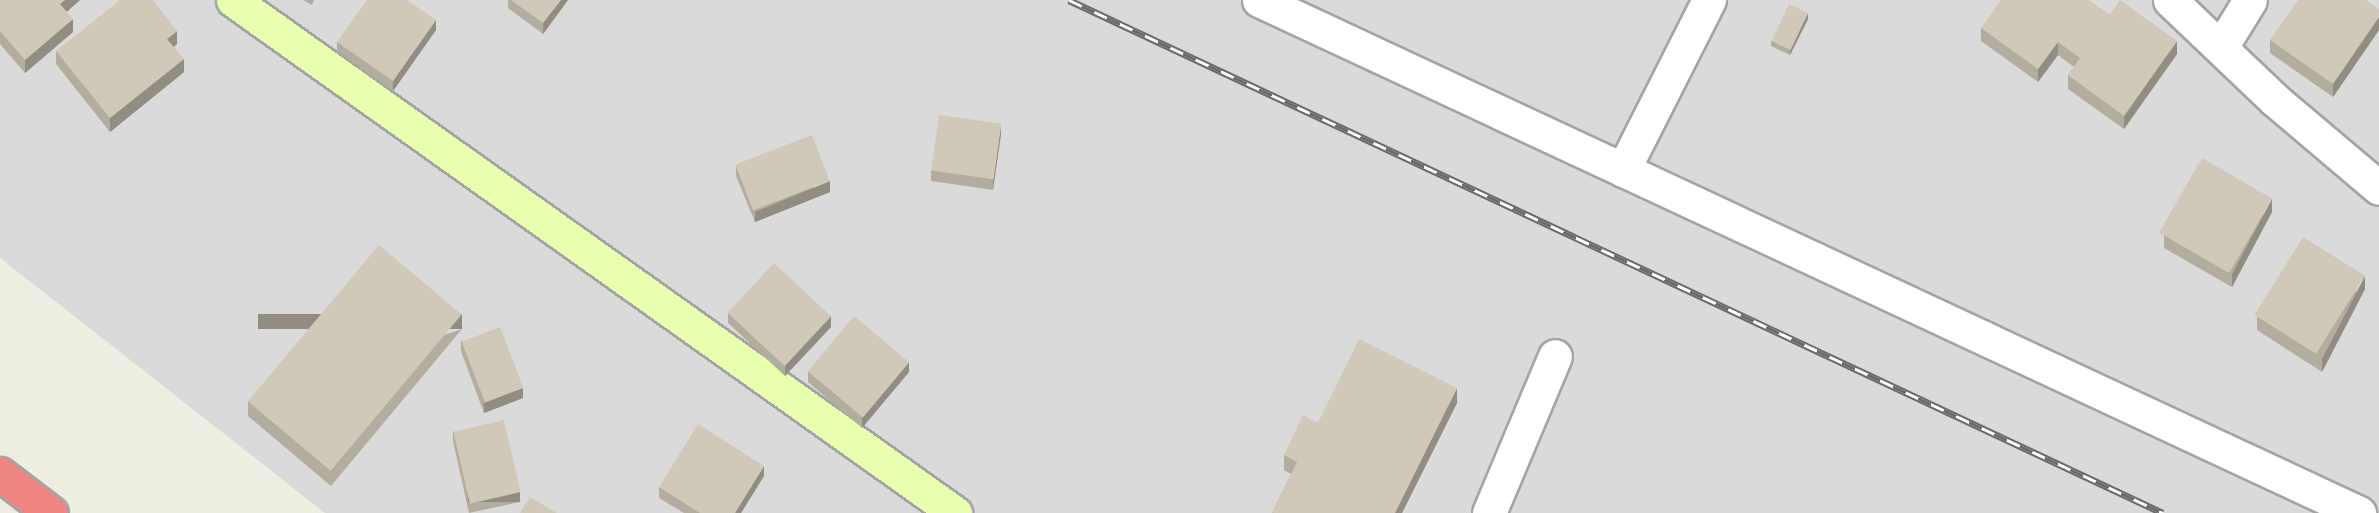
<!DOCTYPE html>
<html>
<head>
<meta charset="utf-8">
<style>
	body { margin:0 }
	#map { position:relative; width:2379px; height:513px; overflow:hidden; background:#efeee2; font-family:Roboto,sans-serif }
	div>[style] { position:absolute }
	.residential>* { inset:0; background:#dbdada }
	.roads { filter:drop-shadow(2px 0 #a4a4a4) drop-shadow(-2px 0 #a4a4a4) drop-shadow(0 2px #a4a4a4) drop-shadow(0 -2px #a4a4a4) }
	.street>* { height:33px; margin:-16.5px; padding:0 16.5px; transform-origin:16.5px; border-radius:16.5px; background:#fff }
	.secondary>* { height:33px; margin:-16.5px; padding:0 16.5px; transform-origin:16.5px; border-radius:16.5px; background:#e8ffb0 }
	.highway>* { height:33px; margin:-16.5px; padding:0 16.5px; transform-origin:16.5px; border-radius:16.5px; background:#ef8681 }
	.rail>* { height:7px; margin-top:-3.5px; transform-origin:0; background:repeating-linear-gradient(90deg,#fff 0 14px,#6b6b6b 0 28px); box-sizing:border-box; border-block:2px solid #6b6b6b }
	.wall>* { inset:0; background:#b3ada0 }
	.shaded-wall>* { inset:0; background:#928d82; transform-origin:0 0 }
	.building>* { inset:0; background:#d0c9ba; transform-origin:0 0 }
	span { translate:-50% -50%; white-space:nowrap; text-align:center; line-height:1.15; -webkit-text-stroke:5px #fff; paint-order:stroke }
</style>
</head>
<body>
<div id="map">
	<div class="residential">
		<i style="clip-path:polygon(0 0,2379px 0,2379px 513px,325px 513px,0 258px)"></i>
	</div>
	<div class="roads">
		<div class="street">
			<i style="left:1259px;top:0;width:1214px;rotate:25deg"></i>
			<i style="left:2170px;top:0;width:145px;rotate:43.6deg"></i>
			<i style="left:2275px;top:100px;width:136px;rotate:40.2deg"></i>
			<i style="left:2221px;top:47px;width:55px;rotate:-58.3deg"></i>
			<i style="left:1623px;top:170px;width:191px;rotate:-63.2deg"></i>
			<i style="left:1489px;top:513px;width:170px;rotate:-67.2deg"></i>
		</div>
		<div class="secondary">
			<i style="left:233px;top:0;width:886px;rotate:35.39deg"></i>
		</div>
		<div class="highway">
			<i style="left:0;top:474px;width:64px;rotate:37.4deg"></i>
		</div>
	</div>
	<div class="rail">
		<i style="left:1069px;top:0;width:1208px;rotate:25.12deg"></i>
	</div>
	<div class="wall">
		<i style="clip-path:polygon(0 0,80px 0,66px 12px,73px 32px,25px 73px,0 44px)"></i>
		<i style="clip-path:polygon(303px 0,314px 0,312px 5px)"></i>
		<i style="clip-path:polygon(508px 0,568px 0,543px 34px,508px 8px)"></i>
		<i style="clip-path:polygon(2379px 9px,2379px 30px,2333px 97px,2270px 53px,2270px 40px)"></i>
		<i style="clip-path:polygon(2110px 15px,2177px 54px,2124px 129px,2068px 89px,2068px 75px,2074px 67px,2058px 55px,2038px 82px,1981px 41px,1981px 28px)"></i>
		<i style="clip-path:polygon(1808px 19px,1790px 55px,1771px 46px,1771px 41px)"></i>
		<i style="clip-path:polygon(436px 30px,393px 91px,337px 52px,337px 42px)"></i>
		<i style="clip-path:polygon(177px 44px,174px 47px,184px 72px,110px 132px,56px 64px,56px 51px)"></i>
		<i style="clip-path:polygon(1001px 134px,993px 190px,931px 181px,931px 170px)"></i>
		<i style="clip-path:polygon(736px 166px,830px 192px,755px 222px,736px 176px)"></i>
		<i style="clip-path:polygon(2272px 212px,2232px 287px,2164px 248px,2164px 235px)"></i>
		<i style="clip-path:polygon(2365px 289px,2322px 372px,2257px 330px,2257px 317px)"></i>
		<i style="clip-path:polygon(728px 313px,831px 327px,785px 376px,728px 323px)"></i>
		<i style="clip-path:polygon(462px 329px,331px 486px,248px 416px,248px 401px)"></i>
		<i style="clip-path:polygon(461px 340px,523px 398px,484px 413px,461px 351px)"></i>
		<i style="clip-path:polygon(808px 372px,909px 372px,862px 428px,808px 382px)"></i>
		<i style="clip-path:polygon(1457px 403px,1402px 513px,1272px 513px,1291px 474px,1284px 470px,1284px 455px,1318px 423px)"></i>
		<i style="clip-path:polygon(453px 431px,520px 502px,469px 513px,453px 441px)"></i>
		<i style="clip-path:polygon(764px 476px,741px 513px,684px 513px,659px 498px,659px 487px)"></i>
	</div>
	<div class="shaded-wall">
		<i style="clip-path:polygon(65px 0,80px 0,60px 18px,60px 4px)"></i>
		<i style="clip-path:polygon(561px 0,568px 0,543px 34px,543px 23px)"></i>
		<i style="clip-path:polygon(1808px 13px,1808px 19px,1790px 55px,1790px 50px)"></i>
		<i style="clip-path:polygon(2379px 17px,2379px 30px,2333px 97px,2333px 84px)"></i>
		<i style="clip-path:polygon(73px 19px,73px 32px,25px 73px,25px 60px)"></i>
		<i style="clip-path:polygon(436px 20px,436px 30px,393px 91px,393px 81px)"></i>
		<i style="clip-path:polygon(177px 31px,177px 44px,167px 52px,167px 39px)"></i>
		<i style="clip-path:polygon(2177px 41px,2177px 54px,2124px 129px,2124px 116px)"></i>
		<i style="clip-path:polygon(2058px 42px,2058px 55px,2038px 82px,2038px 69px)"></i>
		<i style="clip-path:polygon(184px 59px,184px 72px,110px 132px,110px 118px)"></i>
		<i style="clip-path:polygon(1001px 124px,1001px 134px,993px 190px,993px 180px)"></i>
		<i style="clip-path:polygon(830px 181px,830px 192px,755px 222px,755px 212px)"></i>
		<i style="clip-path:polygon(2272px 199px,2272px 212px,2232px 287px,2232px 274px)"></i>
		<i style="clip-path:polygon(2365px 276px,2365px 289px,2322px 372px,2322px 359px)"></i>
		<i style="left:462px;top:314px;width:15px;height:204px;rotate:90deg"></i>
		<i style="clip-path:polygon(831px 316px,831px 327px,785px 376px,785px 366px)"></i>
		<i style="clip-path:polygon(909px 362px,909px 372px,862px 428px,862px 418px)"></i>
		<i style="clip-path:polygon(523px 388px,523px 398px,484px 413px,484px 403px)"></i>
		<i style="clip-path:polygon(1457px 388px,1457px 403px,1402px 513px,1395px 513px)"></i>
		<i style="clip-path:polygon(764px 466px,764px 476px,741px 513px,735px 513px)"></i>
		<i style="left:520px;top:492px;width:10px;height:52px;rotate:90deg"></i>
	</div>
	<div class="building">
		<i style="clip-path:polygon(0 0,65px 0,60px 4px,73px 19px,25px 60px,0 31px)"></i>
		<i style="clip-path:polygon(120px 0,153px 0,177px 31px,167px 39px,184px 59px,110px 118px,56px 51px)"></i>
		<i style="clip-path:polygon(367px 0,407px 0,436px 20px,393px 81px,337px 42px)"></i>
		<i style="clip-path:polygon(511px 0,561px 0,543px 23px)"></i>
		<i style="clip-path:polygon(2001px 0,2089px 0,2110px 15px,2120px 0,2177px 41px,2124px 116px,2068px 75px,2080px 58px,2058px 42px,2038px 69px,1981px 28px)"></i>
		<i style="clip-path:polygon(2298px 0,2366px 0,2379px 9px,2379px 17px,2333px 84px,2270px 40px)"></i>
		<i style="left:1789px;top:4px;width:21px;height:41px;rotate:25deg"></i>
		<i style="left:939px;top:115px;width:63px;height:56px;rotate:8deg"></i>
		<i style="left:812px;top:135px;width:49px;height:82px;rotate:69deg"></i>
		<i style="left:2202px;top:158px;width:81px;height:86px;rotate:30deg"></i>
		<i style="left:2303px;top:237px;width:73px;height:92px;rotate:32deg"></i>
		<i style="left:379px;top:245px;width:108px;height:204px;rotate:40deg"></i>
		<i style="left:774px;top:263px;width:78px;height:68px;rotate:43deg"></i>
		<i style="left:854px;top:316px;width:72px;height:72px;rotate:40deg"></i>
		<i style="left:500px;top:327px;width:65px;height:41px;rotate:69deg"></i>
		<i style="clip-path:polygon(1359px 339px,1457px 388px,1395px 513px,1272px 513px,1297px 462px,1284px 455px,1303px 415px,1318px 423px)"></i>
		<i style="left:504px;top:420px;width:74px;height:52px;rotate:77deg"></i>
		<i style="clip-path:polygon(698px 424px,764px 466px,735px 513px,700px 513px,659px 487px)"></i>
		<i style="clip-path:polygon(530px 497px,557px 513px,520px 513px)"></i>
	</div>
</div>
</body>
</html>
